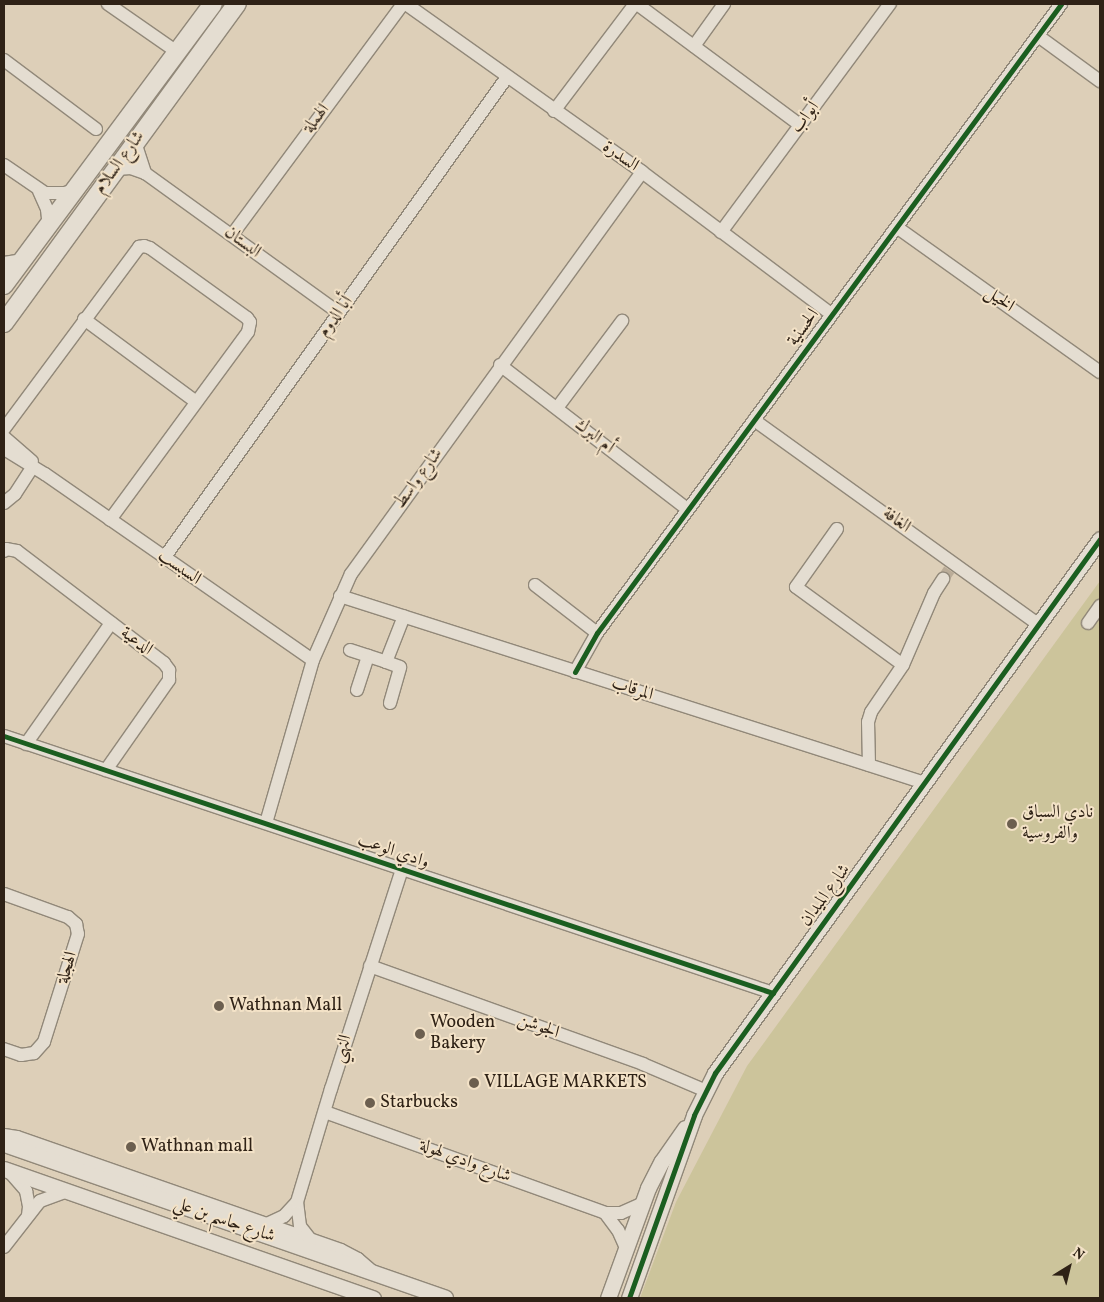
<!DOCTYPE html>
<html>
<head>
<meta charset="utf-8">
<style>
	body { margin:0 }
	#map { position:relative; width:1104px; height:1302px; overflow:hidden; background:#ddcfb8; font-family:Vollkorn,Amiri,serif }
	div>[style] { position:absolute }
	.green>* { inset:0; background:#ccc49b }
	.minor-tunnel>* { height:12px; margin-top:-6px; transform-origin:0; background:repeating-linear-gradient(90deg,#baac98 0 12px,transparent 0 18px) }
	.roads { filter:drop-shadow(1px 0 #918879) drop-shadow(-1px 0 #918879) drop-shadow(0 1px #918879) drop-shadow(0 -1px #918879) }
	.minor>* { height:12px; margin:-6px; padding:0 6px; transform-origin:6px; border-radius:6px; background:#e4ddd1 }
	.tertiary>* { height:15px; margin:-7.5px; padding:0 7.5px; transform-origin:7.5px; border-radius:7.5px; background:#e4ddd1 }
	.secondary>* { height:18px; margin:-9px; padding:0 9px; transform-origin:9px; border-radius:9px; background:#e4ddd1 }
	.cycleway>* { height:5px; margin:-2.5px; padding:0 2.5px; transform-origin:2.5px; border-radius:2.5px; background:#1b5e20 }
	.dots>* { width:14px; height:14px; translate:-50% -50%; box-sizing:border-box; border:2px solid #f3e2c7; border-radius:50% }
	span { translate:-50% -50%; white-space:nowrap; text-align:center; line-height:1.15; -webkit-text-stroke:4px #f3e2c7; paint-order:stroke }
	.street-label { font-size:18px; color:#2f2216 }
	.poi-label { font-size:18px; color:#2f2216 }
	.left { translate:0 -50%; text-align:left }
	.frame { position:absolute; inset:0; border:5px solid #2f2216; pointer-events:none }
	.north { position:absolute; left:1044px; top:1242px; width:50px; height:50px; -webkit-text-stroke:4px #f3e2c7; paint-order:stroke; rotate:36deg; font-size:14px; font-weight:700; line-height:20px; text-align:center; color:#2f2216 }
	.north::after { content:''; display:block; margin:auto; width:18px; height:22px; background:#2f2216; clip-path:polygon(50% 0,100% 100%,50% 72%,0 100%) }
</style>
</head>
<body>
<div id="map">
	<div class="green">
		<i style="clip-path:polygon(1100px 581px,1100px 1298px,640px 1298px,676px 1202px,747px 1066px)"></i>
	</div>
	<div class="minor-tunnel">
		<i style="left:943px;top:579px;width:11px;rotate:-56deg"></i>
	</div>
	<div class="roads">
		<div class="minor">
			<i style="left:108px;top:4px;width:84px;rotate:34.8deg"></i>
			<i style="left:406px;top:4px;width:290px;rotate:35.4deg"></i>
			<i style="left:642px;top:172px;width:236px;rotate:36.9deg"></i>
			<i style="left:637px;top:4px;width:203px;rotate:36.6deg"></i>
			<i style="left:1038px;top:36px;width:77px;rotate:36deg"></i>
			<i style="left:694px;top:46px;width:52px;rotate:-54.5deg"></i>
			<i style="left:4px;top:60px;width:115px;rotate:36.9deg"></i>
			<i style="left:554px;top:111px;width:134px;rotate:-52.9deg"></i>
			<i style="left:135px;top:142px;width:33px;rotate:72deg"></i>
			<i style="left:4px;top:165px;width:50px;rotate:34.3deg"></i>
			<i style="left:45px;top:193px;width:20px"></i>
			<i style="left:65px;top:193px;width:13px;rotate:-18deg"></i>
			<i style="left:116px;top:169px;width:15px;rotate:-4deg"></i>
			<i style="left:131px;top:168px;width:15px;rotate:20deg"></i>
			<i style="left:145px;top:173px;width:239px;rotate:35.8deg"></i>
			<i style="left:39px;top:191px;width:20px;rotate:66deg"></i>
			<i style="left:47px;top:209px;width:19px;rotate:84deg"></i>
			<i style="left:898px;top:228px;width:248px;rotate:35.5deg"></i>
			<i style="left:721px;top:232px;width:284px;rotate:-53.5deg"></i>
			<i style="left:232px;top:235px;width:287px;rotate:-53.5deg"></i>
			<i style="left:4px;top:263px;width:18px;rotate:-9deg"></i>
			<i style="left:84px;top:319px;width:139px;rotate:36.5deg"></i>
			<i style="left:500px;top:365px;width:237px;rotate:37.6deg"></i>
			<i style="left:557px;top:408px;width:109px;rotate:-53.2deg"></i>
			<i style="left:754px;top:420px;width:348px;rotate:35.7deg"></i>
			<i style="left:4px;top:429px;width:227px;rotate:-53.4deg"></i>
			<i style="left:139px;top:247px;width:5px;rotate:-11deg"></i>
			<i style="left:144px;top:246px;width:6px;rotate:18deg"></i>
			<i style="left:150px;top:248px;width:120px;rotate:35.8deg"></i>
			<i style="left:247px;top:318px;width:5px;rotate:53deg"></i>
			<i style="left:250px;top:322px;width:10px;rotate:101deg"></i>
			<i style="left:248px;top:332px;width:233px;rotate:126.3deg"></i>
			<i style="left:4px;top:437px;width:37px;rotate:41deg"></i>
			<i style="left:4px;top:449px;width:48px;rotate:31.4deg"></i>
			<i style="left:45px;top:474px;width:326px;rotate:34.8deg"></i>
			<i style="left:4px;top:503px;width:14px;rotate:-39deg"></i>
			<i style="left:15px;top:494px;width:31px;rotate:-57deg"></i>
			<i style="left:837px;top:529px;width:71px;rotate:125.3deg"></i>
			<i style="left:796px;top:587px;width:132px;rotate:36.1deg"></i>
			<i style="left:4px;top:551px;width:3px;rotate:-45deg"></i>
			<i style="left:6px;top:549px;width:11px;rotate:10deg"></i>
			<i style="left:17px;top:551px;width:185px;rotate:37.3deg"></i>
			<i style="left:164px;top:663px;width:9px;rotate:54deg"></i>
			<i style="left:169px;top:670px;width:10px;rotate:90deg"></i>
			<i style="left:169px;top:680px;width:110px;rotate:125deg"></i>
			<i style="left:164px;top:558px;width:591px;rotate:-54.51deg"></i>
			<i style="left:535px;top:585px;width:78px;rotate:37.7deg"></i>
			<i style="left:340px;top:596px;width:614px;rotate:17.73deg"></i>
			<i style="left:1088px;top:623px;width:21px;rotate:-55deg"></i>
			<i style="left:350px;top:650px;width:38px;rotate:18deg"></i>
			<i style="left:575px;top:672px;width:45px;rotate:-60.6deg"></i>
			<i style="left:597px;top:633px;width:782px;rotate:-53.58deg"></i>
			<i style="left:357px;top:690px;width:36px;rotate:-72deg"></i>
			<i style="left:390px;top:703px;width:37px;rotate:-74deg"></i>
			<i style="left:400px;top:667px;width:15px;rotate:-160deg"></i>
			<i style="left:386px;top:662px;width:49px;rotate:-68.6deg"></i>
			<i style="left:4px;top:736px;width:811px;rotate:18.48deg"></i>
			<i style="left:26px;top:744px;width:148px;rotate:-54.9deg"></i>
			<i style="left:869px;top:765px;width:43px;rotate:-91.3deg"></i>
			<i style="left:868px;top:722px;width:10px;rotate:-73deg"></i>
			<i style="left:871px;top:712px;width:57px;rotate:-55.8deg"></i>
			<i style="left:903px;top:665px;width:78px;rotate:-66.7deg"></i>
			<i style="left:934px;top:593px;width:17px;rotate:-57deg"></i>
			<i style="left:266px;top:823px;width:170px;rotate:-73.9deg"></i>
			<i style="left:313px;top:660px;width:94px;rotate:-66.2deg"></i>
			<i style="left:351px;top:574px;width:496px;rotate:-54.1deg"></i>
			<i style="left:4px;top:894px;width:68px;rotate:19.8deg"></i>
			<i style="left:68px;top:917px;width:11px;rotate:41deg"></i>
			<i style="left:76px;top:924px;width:10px;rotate:79deg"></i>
			<i style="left:78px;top:934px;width:113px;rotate:107.5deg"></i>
			<i style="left:44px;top:1042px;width:15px;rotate:132deg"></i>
			<i style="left:34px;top:1053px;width:13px;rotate:171deg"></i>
			<i style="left:21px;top:1055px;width:18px;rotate:-161deg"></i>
			<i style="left:370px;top:966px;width:290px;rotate:19.7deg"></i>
			<i style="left:643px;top:1064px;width:66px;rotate:23.1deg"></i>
			<i style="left:325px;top:1112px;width:298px;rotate:19.8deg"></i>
			<i style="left:605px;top:1213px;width:16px"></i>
			<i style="left:621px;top:1213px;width:24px;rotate:-24deg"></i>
			<i style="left:4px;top:1135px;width:13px;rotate:9deg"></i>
			<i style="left:17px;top:1137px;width:343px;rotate:19.2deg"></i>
			<i style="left:341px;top:1250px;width:19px;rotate:28deg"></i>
			<i style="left:358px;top:1259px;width:20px;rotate:41deg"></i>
			<i style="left:8px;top:1170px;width:28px;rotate:49deg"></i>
			<i style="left:26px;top:1191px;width:16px;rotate:79deg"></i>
			<i style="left:29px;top:1207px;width:8px;rotate:97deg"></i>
			<i style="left:605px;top:1213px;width:21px;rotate:53deg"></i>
			<i style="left:618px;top:1230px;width:22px;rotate:66deg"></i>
			<i style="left:267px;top:1224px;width:19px;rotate:-25deg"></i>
			<i style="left:284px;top:1216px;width:19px;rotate:-47deg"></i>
			<i style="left:310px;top:1239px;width:16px;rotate:-128deg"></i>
			<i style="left:300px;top:1226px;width:24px;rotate:-97deg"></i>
			<i style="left:297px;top:1202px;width:118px;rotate:-73.3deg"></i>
			<i style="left:331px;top:1089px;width:231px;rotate:-72.1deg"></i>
			<i style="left:4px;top:1247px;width:58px;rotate:-52deg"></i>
			<i style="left:40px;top:1201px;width:29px;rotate:-20deg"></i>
		</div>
		<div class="tertiary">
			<i style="left:4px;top:1144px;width:467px;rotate:19.2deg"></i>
			<i style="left:4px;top:1169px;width:391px;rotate:19.3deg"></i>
			<i style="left:608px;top:1298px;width:117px;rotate:-70deg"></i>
			<i style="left:648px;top:1188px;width:30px;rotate:-63deg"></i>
			<i style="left:662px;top:1161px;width:40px;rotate:-55.1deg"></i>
			<i style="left:629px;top:1298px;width:194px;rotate:-70.4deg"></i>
			<i style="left:694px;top:1115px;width:47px;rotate:-63.4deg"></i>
			<i style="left:715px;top:1073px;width:658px;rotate:-54.21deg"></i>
		</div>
		<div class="secondary">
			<i style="left:4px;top:285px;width:350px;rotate:-53.4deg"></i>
			<i style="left:4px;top:323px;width:395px;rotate:-53.9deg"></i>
		</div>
	</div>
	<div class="cycleway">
		<i style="left:575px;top:672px;width:45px;rotate:-60.6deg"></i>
		<i style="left:597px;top:633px;width:782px;rotate:-53.58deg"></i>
		<i style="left:4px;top:736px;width:811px;rotate:18.48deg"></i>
		<i style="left:629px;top:1298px;width:194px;rotate:-70.4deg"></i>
		<i style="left:694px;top:1115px;width:47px;rotate:-63.4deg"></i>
		<i style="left:715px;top:1073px;width:658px;rotate:-54.21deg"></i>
	</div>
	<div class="dots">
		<i style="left:1012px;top:824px;background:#6c5f4f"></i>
		<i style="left:219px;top:1006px;background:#6c5f4f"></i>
		<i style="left:420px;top:1034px;background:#6c5f4f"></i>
		<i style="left:474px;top:1083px;background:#6c5f4f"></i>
		<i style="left:370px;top:1103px;background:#6c5f4f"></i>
		<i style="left:131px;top:1147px;background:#6c5f4f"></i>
	</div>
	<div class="street-label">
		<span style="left:806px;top:118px;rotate:-53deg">أبواب</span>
		<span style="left:317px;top:119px;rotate:-53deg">الهملة</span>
		<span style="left:620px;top:157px;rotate:35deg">السدرة</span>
		<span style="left:120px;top:163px;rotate:-54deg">شارع السلام</span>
		<span style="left:242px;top:243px;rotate:36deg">البستان</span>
		<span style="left:999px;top:300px;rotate:35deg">الخيل</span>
		<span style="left:336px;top:317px;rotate:-54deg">أبا الدوم</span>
		<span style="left:804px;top:328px;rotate:-54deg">الحسنية</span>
		<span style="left:594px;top:437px;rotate:38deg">أم البرك</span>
		<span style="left:419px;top:479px;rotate:-54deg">شارع واسط</span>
		<span style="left:896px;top:521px;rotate:36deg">الغافة</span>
		<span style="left:179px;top:568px;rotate:35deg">السبسب</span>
		<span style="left:136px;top:642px;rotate:37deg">الدعية</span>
		<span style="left:632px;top:690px;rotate:18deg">المرقاب</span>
		<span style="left:393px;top:852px;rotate:19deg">وادي الوعب</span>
		<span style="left:826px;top:896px;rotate:-54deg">شارع الميدان</span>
		<span style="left:68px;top:968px;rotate:-73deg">الهجلة</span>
		<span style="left:538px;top:1027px;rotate:20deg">الجوشن</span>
		<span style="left:343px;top:1049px;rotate:-72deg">النهي</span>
		<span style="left:465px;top:1162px;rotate:20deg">شارع وادي لهولة</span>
		<span style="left:224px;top:1221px;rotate:19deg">شارع جاسم بن علي</span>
	</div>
	<div class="poi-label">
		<span class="left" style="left:1022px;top:824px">نادي السباق<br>والفروسية</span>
		<span class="left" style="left:229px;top:1006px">Wathnan Mall</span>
		<span class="left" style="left:430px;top:1034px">Wooden<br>Bakery</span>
		<span class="left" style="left:484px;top:1083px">VILLAGE MARKETS</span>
		<span class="left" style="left:380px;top:1103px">Starbucks</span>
		<span class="left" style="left:141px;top:1147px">Wathnan mall</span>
	</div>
	<div class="frame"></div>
	<div class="north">N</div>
</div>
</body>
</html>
